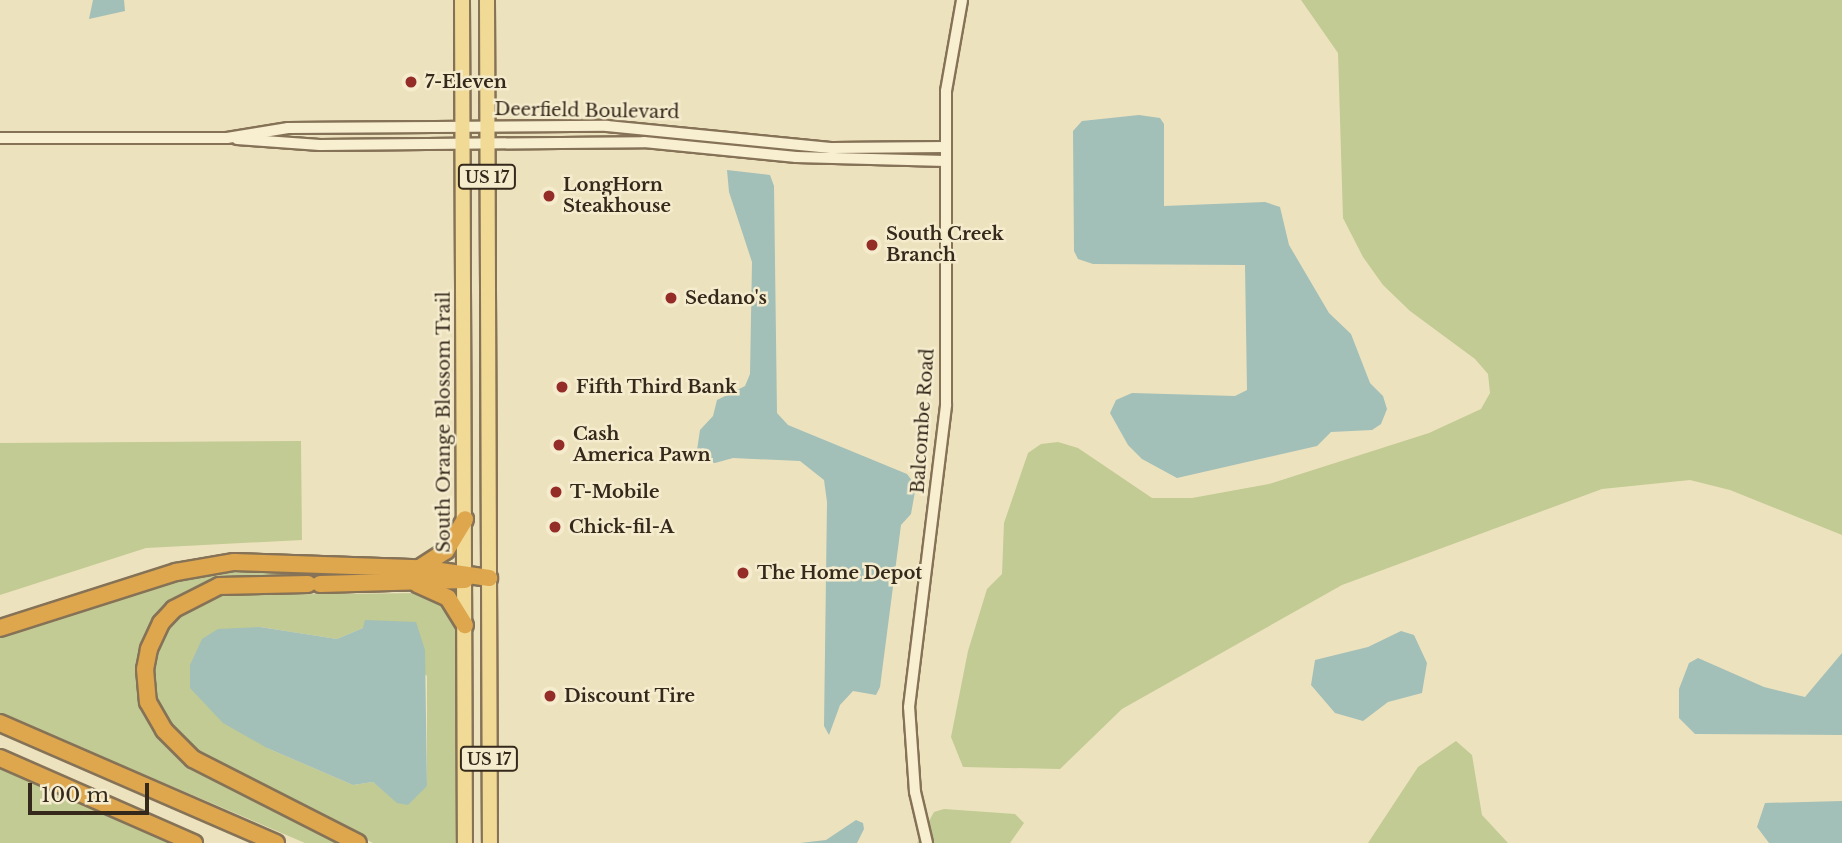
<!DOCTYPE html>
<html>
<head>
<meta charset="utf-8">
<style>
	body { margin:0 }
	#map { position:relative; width:1842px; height:843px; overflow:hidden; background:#ede2be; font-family:"Libre Baskerville",serif }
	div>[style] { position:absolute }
	.green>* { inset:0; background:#c1cb93 }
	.water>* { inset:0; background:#a2bfb8 }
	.roads { filter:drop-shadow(2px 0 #857257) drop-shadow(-2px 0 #857257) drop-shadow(0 2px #857257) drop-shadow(0 -2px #857257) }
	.minor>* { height:10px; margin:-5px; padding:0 5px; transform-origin:5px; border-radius:5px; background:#f8efd1 }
	.major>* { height:14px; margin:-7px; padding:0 7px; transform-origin:7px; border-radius:7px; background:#f1da95 }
	.highway>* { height:16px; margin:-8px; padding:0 8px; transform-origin:8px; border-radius:8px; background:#dea74e }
	.dots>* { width:19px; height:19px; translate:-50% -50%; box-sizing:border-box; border:4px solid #f5ecce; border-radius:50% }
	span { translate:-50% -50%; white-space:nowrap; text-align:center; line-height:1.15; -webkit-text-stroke:5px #f5ecce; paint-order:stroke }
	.shield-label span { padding:2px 5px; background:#f5ecce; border:2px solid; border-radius:5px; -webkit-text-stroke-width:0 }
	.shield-label { font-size:16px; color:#35291c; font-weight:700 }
	.poi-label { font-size:18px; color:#35291c; font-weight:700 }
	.left { translate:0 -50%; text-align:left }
	.street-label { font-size:18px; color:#35291c }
	.scale { position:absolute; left:28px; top:783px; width:121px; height:32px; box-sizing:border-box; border:4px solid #35291c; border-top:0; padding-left:9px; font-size:21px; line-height:24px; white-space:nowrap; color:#35291c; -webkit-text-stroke:5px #f5ecce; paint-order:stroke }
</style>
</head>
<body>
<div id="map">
	<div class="green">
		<i style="clip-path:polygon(1301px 0,1842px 0,1842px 535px,1730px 490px,1690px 480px,1602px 489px,1342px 585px,1122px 709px,1060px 769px,963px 767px,951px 737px,968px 651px,987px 589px,1002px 574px,1004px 523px,1028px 453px,1041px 444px,1058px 442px,1078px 448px,1152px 498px,1192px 498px,1269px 484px,1429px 433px,1481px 409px,1490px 393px,1488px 374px,1475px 359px,1410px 311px,1383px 285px,1363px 257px,1343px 218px,1338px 53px)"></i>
		<i style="clip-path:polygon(301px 441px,302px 540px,146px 548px,0 595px,0 443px)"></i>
		<i style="clip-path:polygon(306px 566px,306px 575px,229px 578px,183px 594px,171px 602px,139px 676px,194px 767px,347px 843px,305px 843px,0 713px,0 632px,193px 571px)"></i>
		<i style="clip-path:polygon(evenodd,423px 593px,432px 594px,453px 613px,456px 625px,456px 843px,373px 843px,200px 752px,175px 729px,158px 699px,153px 670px,161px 641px,184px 611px,217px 595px,423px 593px,260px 627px,337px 639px,363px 628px,427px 676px,427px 786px,398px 803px,373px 782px,353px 785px,267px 748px,260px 627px)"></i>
		<i style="clip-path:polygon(1456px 741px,1472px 755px,1482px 815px,1508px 843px,1368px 843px,1418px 767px)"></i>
		<i style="clip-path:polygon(0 768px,138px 828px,172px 843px,0 843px)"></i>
		<i style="clip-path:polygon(944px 809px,1015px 814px,1024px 823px,1010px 843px,917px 843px,934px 812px)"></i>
	</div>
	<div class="water">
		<i style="clip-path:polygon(93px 0,124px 0,125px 11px,89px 19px)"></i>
		<i style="clip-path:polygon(1139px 115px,1160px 118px,1164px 124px,1164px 206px,1265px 202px,1280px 207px,1289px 245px,1329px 313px,1351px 334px,1370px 383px,1383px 396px,1387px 409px,1381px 424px,1372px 430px,1331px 432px,1317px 446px,1177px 478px,1142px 459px,1128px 445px,1110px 413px,1116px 400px,1132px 393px,1235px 396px,1247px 390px,1245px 265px,1093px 264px,1078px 259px,1074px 251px,1073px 131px,1082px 121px)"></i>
		<i style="clip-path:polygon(727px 170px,770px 175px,774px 186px,777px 413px,788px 425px,907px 474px,916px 486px,911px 514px,901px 525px,880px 687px,876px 695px,853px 691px,840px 705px,829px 735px,824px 726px,827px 502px,824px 480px,800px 461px,733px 458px,715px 463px,700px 460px,697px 450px,700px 430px,713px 416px,717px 400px,745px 386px,750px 374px,752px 262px,729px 192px)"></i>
		<i style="clip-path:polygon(365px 620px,416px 622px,425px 650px,427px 786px,408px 805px,397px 803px,373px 782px,353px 785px,267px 748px,223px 723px,190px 688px,190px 665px,202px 639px,218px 629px,260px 627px,337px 639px,363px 628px)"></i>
		<i style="clip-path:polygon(1401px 631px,1414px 635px,1427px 663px,1422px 693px,1388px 702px,1363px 721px,1335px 713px,1311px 685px,1315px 660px,1368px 647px)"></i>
		<i style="clip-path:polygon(1842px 653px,1842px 735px,1695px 734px,1679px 718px,1679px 689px,1689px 663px,1698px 658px,1764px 687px,1805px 697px)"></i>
		<i style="clip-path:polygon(1842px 801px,1842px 843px,1769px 843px,1757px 827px,1765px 803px)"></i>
		<i style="clip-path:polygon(856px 820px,863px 823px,864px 829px,857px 843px,800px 843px,826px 840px)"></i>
	</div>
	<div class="roads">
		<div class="minor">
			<i style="left:0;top:138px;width:227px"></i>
			<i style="left:227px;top:138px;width:62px;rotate:-9.3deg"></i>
			<i style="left:288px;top:128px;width:319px;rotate:-0.4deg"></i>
			<i style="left:607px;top:126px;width:227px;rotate:5.6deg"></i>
			<i style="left:833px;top:148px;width:113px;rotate:-0.5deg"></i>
			<i style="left:237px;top:139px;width:83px;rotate:4.1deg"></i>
			<i style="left:320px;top:145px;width:324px;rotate:-0.5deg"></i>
			<i style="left:644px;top:142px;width:153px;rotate:5.6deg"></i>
			<i style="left:796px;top:157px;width:150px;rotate:1.5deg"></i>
			<i style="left:927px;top:843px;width:52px;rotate:-103.2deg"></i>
			<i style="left:915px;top:792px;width:85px;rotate:-94deg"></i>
			<i style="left:909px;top:707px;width:305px;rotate:-83deg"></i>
			<i style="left:946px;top:404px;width:313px;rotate:-90deg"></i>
			<i style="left:946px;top:91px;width:92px;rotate:-80deg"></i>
		</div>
		<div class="major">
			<i style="left:462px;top:0;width:843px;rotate:89.8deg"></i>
			<i style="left:487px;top:0;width:843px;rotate:89.8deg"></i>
		</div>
		<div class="highway">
			<i style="left:421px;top:567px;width:30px;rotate:-33deg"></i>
			<i style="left:446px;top:551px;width:37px;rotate:-59deg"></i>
			<i style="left:308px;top:584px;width:89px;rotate:178.7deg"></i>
			<i style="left:219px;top:586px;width:51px;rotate:152.9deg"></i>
			<i style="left:174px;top:609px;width:19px;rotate:133deg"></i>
			<i style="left:161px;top:623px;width:29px;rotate:115deg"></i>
			<i style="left:149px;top:649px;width:20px;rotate:101deg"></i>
			<i style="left:145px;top:669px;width:33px;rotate:85deg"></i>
			<i style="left:148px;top:702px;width:32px;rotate:60deg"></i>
			<i style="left:164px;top:730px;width:41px;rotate:45deg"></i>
			<i style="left:193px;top:759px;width:185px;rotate:27deg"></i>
			<i style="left:320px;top:584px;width:145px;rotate:-1.6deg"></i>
			<i style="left:417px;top:584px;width:34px;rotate:24deg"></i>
			<i style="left:448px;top:598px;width:32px;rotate:58deg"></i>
			<i style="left:0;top:628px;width:185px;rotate:-17.7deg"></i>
			<i style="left:176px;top:572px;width:59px;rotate:-9.8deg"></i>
			<i style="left:234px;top:562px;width:185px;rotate:1.9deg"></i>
			<i style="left:419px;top:568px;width:71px;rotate:8.1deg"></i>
			<i style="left:0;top:723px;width:301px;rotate:23.5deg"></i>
			<i style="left:0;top:758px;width:212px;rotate:23.7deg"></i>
		</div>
	</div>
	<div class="dots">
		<i style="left:411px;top:82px;background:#942d28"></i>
		<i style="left:549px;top:196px;background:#942d28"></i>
		<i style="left:872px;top:245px;background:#942d28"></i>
		<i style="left:671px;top:298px;background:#942d28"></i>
		<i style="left:562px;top:387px;background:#942d28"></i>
		<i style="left:559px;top:445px;background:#942d28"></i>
		<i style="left:556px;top:492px;background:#942d28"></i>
		<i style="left:555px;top:527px;background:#942d28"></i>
		<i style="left:743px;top:573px;background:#942d28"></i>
		<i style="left:550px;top:696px;background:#942d28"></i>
	</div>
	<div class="shield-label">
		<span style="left:487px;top:177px">US 17</span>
		<span style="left:489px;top:759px">US 17</span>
	</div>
	<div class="poi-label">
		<span class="left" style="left:425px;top:82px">7-Eleven</span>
		<span class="left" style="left:563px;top:196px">LongHorn<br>Steakhouse</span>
		<span class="left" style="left:886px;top:245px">South Creek<br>Branch</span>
		<span class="left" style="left:685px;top:298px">Sedano's</span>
		<span class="left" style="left:576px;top:387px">Fifth Third Bank</span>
		<span class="left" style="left:573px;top:445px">Cash<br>America Pawn</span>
		<span class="left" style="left:570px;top:492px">T-Mobile</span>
		<span class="left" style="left:569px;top:527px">Chick-fil-A</span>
		<span class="left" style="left:757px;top:573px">The Home Depot</span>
		<span class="left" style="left:564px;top:696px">Discount Tire</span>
	</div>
	<div class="street-label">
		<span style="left:587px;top:111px;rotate:1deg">Deerfield Boulevard</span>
		<span style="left:923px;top:421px;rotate:-86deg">Balcombe Road</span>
		<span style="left:444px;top:422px;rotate:-90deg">South Orange Blossom Trail</span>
	</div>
	<div class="scale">100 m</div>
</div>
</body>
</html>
